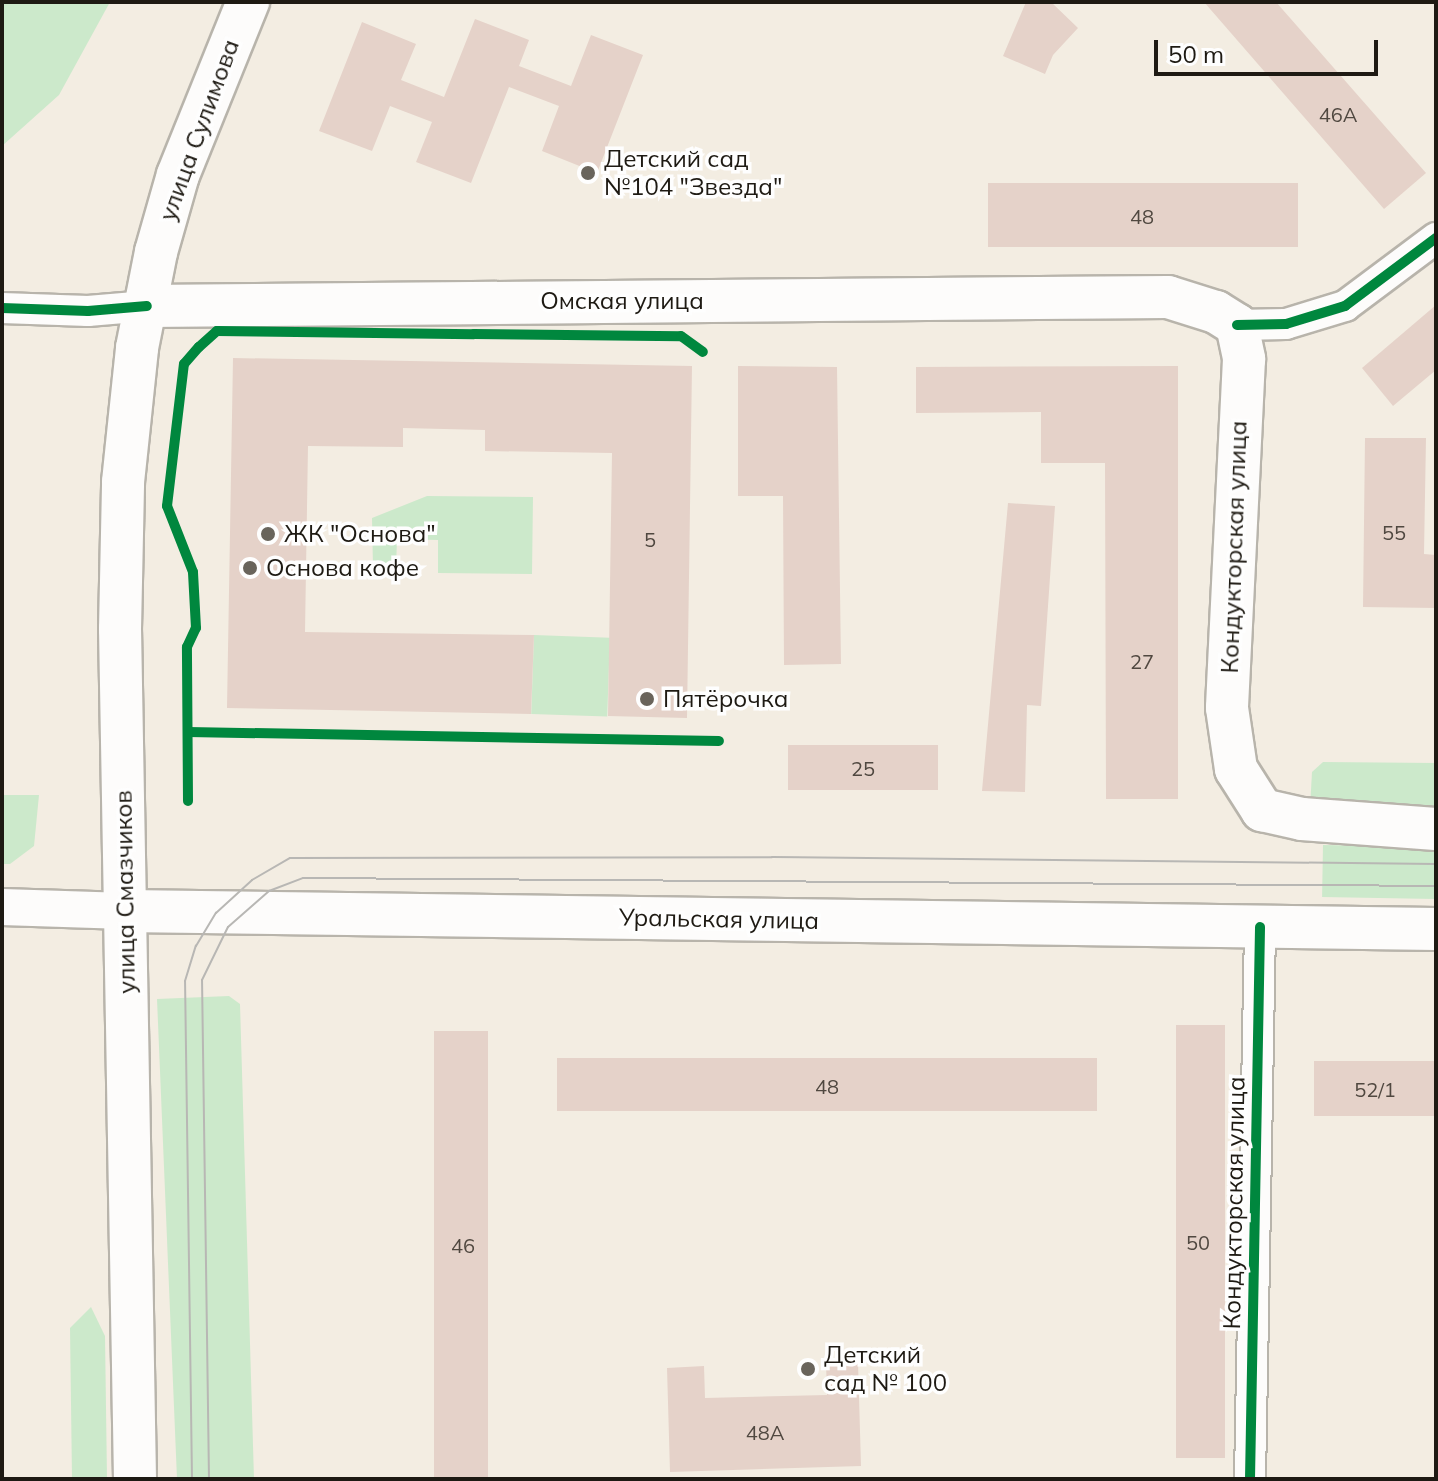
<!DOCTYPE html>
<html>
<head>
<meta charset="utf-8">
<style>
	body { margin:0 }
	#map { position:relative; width:1438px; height:1481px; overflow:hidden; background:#f3ede2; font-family:Mulish,sans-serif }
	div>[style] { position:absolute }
	.green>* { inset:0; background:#cce9cb; transform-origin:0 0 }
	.building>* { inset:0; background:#e5d2c9; transform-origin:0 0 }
	.roads { filter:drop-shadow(2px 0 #b8b4ab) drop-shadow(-2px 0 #b8b4ab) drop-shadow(0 2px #b8b4ab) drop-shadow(0 -2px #b8b4ab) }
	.minor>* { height:30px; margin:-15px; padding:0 15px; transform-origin:15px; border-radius:15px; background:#fdfcfb }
	.tertiary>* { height:36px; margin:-18px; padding:0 18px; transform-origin:18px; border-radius:18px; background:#fdfcfb }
	.secondary>* { height:42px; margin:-21px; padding:0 21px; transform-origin:21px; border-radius:21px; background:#fdfcfb }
	.tram>* { height:2px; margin:-1px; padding:0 1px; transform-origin:1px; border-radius:1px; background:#b8b7b4 }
	.cycleway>* { height:10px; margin:-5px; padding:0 5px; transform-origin:5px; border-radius:5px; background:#00873e }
	.dots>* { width:22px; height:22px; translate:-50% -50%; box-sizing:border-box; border:4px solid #fefefe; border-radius:50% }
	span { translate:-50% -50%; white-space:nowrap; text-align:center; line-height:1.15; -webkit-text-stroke:7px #fefefe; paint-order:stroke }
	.number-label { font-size:20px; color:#504840 }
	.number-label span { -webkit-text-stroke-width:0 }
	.street-label { font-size:24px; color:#1e1a13 }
	.poi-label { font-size:24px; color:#1e1a13 }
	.left { translate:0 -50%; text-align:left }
	.frame { position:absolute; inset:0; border:4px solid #1e1a13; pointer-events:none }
	.scale { position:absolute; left:1154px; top:40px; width:224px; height:36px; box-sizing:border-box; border:4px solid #1e1a13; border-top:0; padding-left:10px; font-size:24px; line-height:28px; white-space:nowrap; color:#1e1a13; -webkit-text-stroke:6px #fefefe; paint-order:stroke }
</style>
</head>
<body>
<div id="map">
	<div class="green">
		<i style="clip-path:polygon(2px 2px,110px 2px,59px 95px,2px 146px)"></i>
		<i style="clip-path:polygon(427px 496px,533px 497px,532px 574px,438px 573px,438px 540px,397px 539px,396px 568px,373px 568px,372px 518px)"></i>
		<i style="left:534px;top:635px;width:76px;height:79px;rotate:2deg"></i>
		<i style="clip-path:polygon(1323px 762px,1436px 763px,1436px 817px,1310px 808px,1312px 772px)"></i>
		<i style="clip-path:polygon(2px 795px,39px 795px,34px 846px,10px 864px,2px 864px)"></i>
		<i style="left:1323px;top:845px;width:113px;height:52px;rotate:1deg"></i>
		<i style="clip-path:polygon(229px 996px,240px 1004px,254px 1479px,177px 1479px,157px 999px)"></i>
		<i style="clip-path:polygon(91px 1307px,105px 1336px,107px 1479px,72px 1479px,70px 1328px)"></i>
	</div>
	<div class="building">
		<i style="clip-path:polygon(1026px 2px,1051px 2px,1078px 28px,1053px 55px,1045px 74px,1003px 56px)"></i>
		<i style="clip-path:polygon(1204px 2px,1276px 2px,1426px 173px,1384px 209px)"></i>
		<i style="clip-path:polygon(475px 19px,529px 40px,519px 66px,571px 86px,591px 35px,643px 55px,597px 173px,542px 151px,559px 106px,509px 87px,471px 183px,416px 162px,432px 122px,390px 106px,372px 151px,319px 131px,362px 22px,416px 44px,401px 80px,444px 97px)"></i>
		<i style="left:988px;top:183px;width:310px;height:64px"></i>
		<i style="clip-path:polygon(1436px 305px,1436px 370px,1393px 406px,1362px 368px)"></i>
		<i style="clip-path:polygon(233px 358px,692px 366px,687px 718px,608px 716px,612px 453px,485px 451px,485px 430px,403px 428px,403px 447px,308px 446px,305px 632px,534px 635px,531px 714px,227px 708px)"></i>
		<i style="clip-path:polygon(738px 366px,837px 367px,841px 664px,784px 665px,783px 496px,738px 496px)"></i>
		<i style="clip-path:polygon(1178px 366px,1178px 799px,1106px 799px,1105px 463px,1041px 463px,1041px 412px,916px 413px,916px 367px)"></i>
		<i style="clip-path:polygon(1365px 438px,1426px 438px,1424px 554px,1436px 555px,1436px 608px,1363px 607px)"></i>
		<i style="clip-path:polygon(1008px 503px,1055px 506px,1041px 706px,1027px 705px,1025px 792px,982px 791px)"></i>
		<i style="left:788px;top:745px;width:150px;height:45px"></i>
		<i style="left:1176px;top:1025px;width:49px;height:433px"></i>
		<i style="left:434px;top:1031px;width:54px;height:448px"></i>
		<i style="left:557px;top:1058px;width:540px;height:53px"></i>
		<i style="left:1314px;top:1061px;width:122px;height:55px"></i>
		<i style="clip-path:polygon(858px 1362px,861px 1466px,670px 1472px,667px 1368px,704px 1366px,705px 1398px,827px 1395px,826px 1363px)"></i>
	</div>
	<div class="roads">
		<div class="minor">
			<i style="left:2px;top:308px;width:86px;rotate:2deg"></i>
			<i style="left:88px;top:311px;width:59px;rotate:-4.8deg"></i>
			<i style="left:1237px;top:325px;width:49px;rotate:-1.2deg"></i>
			<i style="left:1286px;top:324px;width:62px;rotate:-17deg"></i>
			<i style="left:1345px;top:306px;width:114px;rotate:-36.8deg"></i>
			<i style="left:1250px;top:1479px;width:552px;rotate:-88.96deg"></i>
		</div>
		<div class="tertiary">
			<i style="left:2px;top:907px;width:124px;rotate:1.8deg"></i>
		</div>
		<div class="secondary">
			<i style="left:147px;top:306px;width:1021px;rotate:-0.51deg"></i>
			<i style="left:1168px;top:297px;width:50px;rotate:17.4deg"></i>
			<i style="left:1216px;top:312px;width:25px;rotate:32deg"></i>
			<i style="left:1237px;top:325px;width:35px;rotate:78deg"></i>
			<i style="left:1244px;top:359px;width:349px;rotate:92.8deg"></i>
			<i style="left:1227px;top:708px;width:62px;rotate:81.6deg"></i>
			<i style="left:1236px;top:769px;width:49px;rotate:57.6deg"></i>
			<i style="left:1262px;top:810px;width:41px;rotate:12.7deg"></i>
			<i style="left:1302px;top:819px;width:134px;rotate:4.3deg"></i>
			<i style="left:126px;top:911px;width:1310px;rotate:0.79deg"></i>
			<i style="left:135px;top:1479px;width:850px;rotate:-91.01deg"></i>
			<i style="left:120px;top:629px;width:147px;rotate:-88.8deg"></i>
			<i style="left:123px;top:482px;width:135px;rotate:-84deg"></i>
			<i style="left:137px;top:348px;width:98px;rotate:-78.8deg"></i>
			<i style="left:156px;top:252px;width:80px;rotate:-74.1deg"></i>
			<i style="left:178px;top:175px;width:187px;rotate:-68deg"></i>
		</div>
	</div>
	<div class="tram">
		<i style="left:192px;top:1479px;width:498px;rotate:-90.8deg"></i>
		<i style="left:185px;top:981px;width:37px;rotate:-73deg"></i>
		<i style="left:196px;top:946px;width:39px;rotate:-59deg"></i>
		<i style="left:216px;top:913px;width:49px;rotate:-42.5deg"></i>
		<i style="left:252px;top:880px;width:44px;rotate:-30.1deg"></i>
		<i style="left:290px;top:858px;width:482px;rotate:-0.1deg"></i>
		<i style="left:772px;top:857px;width:664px;rotate:0.6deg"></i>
		<i style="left:209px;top:1479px;width:499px;rotate:-90.8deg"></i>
		<i style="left:202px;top:980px;width:59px;rotate:-63.9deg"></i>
		<i style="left:228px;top:927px;width:55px;rotate:-41.3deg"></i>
		<i style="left:269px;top:891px;width:36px;rotate:-21deg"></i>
		<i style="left:303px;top:878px;width:1133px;rotate:0.4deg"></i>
	</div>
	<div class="cycleway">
		<i style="left:2px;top:308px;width:86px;rotate:2deg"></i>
		<i style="left:88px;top:311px;width:59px;rotate:-4.8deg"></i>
		<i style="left:1237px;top:325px;width:49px;rotate:-1.2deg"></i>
		<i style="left:1286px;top:324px;width:62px;rotate:-17deg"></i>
		<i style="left:1345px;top:306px;width:114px;rotate:-36.8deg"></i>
		<i style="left:188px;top:732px;width:531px;rotate:0.97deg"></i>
		<i style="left:188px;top:801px;width:154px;rotate:-90.4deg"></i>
		<i style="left:187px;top:647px;width:21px;rotate:-65deg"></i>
		<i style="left:196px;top:628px;width:56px;rotate:-93.1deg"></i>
		<i style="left:193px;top:572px;width:71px;rotate:-111.5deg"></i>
		<i style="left:167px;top:506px;width:143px;rotate:-83.2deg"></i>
		<i style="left:184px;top:364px;width:23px;rotate:-49deg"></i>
		<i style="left:199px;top:347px;width:24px;rotate:-42deg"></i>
		<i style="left:217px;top:331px;width:257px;rotate:0.7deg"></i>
		<i style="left:474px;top:334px;width:207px;rotate:0.6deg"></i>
		<i style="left:681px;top:336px;width:27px;rotate:36deg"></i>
		<i style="left:1250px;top:1479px;width:552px;rotate:-88.96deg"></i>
	</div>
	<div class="dots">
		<i style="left:588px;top:173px;background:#69645b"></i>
		<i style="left:268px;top:534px;background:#69645b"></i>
		<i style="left:250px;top:568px;background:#69645b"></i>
		<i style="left:647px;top:699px;background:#69645b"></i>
		<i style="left:808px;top:1369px;background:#69645b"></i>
	</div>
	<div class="number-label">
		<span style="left:1338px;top:114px">46А</span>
		<span style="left:1142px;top:216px">48</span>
		<span style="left:1394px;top:532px">55</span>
		<span style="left:650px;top:539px">5</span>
		<span style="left:1142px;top:661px">27</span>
		<span style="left:863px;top:768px">25</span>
		<span style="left:827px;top:1086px">48</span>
		<span style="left:1375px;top:1089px">52/1</span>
		<span style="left:1198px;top:1242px">50</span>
		<span style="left:463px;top:1245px">46</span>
		<span style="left:765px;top:1432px">48А</span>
	</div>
	<div class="street-label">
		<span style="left:199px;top:130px;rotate:-70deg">улица Сулимова</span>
		<span style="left:622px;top:301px">Омская улица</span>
		<span style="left:1234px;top:547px;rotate:-88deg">Кондукторская улица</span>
		<span style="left:125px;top:892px;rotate:-91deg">улица Смазчиков</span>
		<span style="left:719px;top:919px;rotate:1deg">Уральская улица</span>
		<span style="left:1234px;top:1203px;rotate:-89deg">Кондукторская улица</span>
	</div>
	<div class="poi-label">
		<span class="left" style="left:604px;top:173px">Детский сад<br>№104 "Звезда"</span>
		<span class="left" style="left:284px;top:534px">ЖК "Основа"</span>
		<span class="left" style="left:266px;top:568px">Основа кофе</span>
		<span class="left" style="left:663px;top:699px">Пятёрочка</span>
		<span class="left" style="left:824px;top:1369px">Детский<br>сад № 100</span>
	</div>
	<div class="frame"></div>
	<div class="scale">50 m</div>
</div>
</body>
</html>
